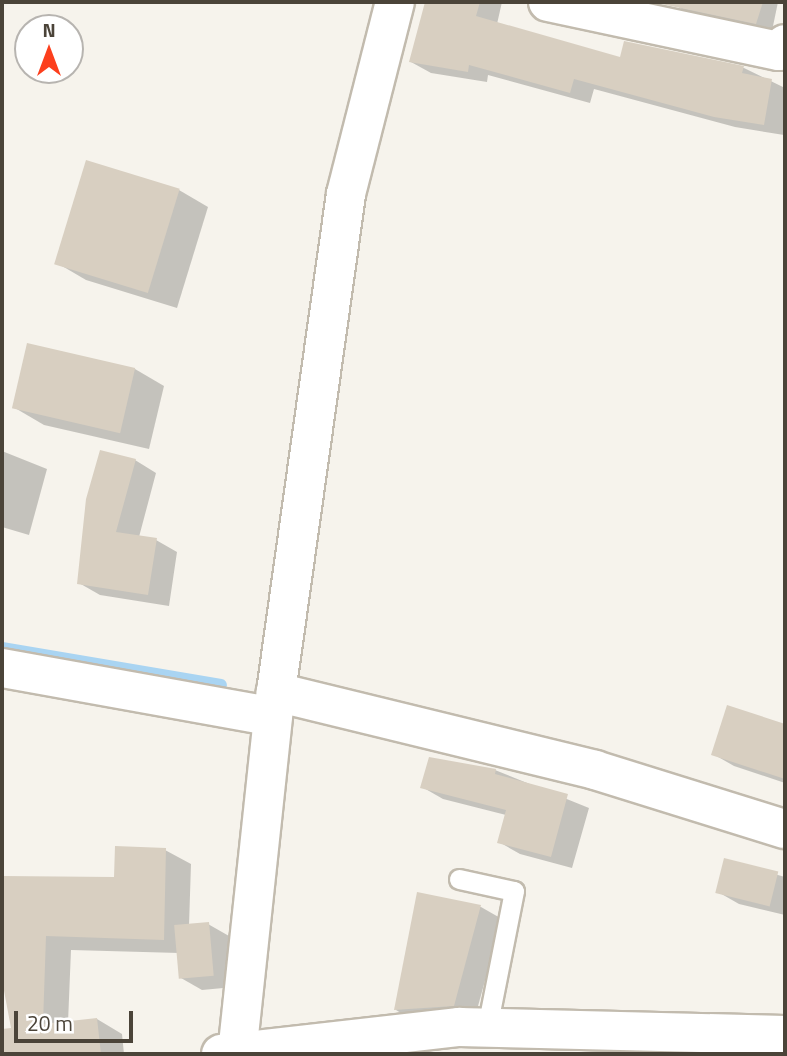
<!DOCTYPE html>
<html>
<head>
<meta charset="utf-8">
<style>
	body { margin:0 }
	#map { position:relative; width:787px; height:1056px; overflow:hidden; background:#f6f3ec; font-family:"Titillium Web",sans-serif }
	div>[style] { position:absolute }
	.shadow>* { inset:0; background:#0003 }
	.stream>* { height:12px; margin:-6px; padding:0 6px; transform-origin:6px; border-radius:6px; background:#a9d4f2 }
	.building>* { inset:0; background:#d8cfc1; transform-origin:0 0 }
	.roads { filter:drop-shadow(2px 0 #c2bbae) drop-shadow(-2px 0 #c2bbae) drop-shadow(0 2px #c2bbae) drop-shadow(0 -2px #c2bbae) }
	.service>* { height:19px; margin:-9.5px; padding:0 9.5px; transform-origin:9.5px; border-radius:9.5px; background:#fff }
	.minor>* { height:38px; margin:-19px; padding:0 19px; transform-origin:19px; border-radius:19px; background:#fff }
	span { translate:-50% -50%; white-space:nowrap; text-align:center; line-height:1.15; -webkit-text-stroke:7px #fff; paint-order:stroke }
	.frame { position:absolute; inset:0; border:4px solid #4b4439; pointer-events:none }
	.north { position:absolute; left:14px; top:14px; width:70px; height:70px; box-sizing:border-box; background:#fff; border:2px solid #b7b4b0; border-radius:50%; rotate:0deg; font-size:19px; font-weight:700; line-height:28px; text-align:center; color:#4b4439 }
	.north::after { content:''; display:block; margin:auto; width:24px; height:32px; background:#fc3f1d; clip-path:polygon(50% 0,100% 100%,50% 72%,0 100%) }
	.scale { position:absolute; left:14px; top:1011px; width:119px; height:32px; box-sizing:border-box; border:4px solid #4b4439; border-top:0; padding-left:9px; font-size:21px; line-height:24px; white-space:nowrap; color:#4b4439; -webkit-text-stroke:5px #fff; paint-order:stroke }
</style>
</head>
<body>
<div id="map">
	<div class="shadow">
		<i style="clip-path:polygon(427px 2px,502px 2px,497px 24px,621px 59px,661px 50px,744px 68px,785px 88px,784px 135px,735px 127px,594px 89px,590px 103px,488px 75px,487px 82px,431px 73px,411px 62px)"></i>
		<i style="clip-path:polygon(672px 2px,778px 2px,772px 31px,687px 13px)"></i>
		<i style="clip-path:polygon(179px 190px,208px 207px,177px 308px,86px 280px,57px 263px)"></i>
		<i style="clip-path:polygon(135px 369px,164px 386px,149px 449px,44px 425px,15px 408px)"></i>
		<i style="clip-path:polygon(2px 451px,47px 469px,29px 535px,2px 527px)"></i>
		<i style="clip-path:polygon(135px 460px,156px 473px,139px 537px,156px 540px,177px 552px,169px 606px,100px 595px,79px 583px)"></i>
		<i style="clip-path:polygon(728px 707px,785px 725px,785px 783px,734px 766px,713px 754px)"></i>
		<i style="clip-path:polygon(495px 770px,589px 808px,572px 868px,520px 854px,499px 842px,506px 815px,443px 799px,422px 787px)"></i>
		<i style="clip-path:polygon(165px 850px,191px 864px,189px 926px,208px 924px,229px 936px,234px 987px,202px 990px,181px 978px,179px 953px,71px 950px,68px 1023px,97px 1019px,122px 1034px,124px 1054px,16px 1054px,7px 983px,2px 980px,4px 878px,116px 879px)"></i>
		<i style="clip-path:polygon(725px 860px,785px 877px,785px 915px,739px 904px,718px 892px)"></i>
		<i style="clip-path:polygon(418px 894px,481px 907px,502px 919px,475px 1017px,416px 1022px,396px 1010px)"></i>
		<i style="clip-path:polygon(496px 1052px,505px 1054px,439px 1054px,440px 1053px)"></i>
	</div>
	<div class="stream">
		<i style="left:2px;top:648px;width:222px;rotate:9.6deg"></i>
	</div>
	<div class="building">
		<i style="clip-path:polygon(425px 2px,480px 2px,476px 16px,620px 57px,624px 41px,744px 66px,742px 73px,772px 79px,764px 125px,714px 117px,574px 79px,570px 93px,469px 65px,468px 72px,409px 62px)"></i>
		<i style="clip-path:polygon(652px 2px,763px 2px,756px 24px)"></i>
		<i style="left:86px;top:160px;width:98px;height:109px;rotate:17deg"></i>
		<i style="left:27px;top:343px;width:111px;height:67px;rotate:13deg"></i>
		<i style="clip-path:polygon(100px 450px,136px 459px,116px 532px,157px 538px,148px 595px,77px 584px,86px 499px)"></i>
		<i style="clip-path:polygon(727px 705px,785px 724px,785px 779px,711px 755px)"></i>
		<i style="clip-path:polygon(429px 757px,496px 769px,495px 774px,568px 794px,551px 857px,497px 843px,506px 810px,420px 788px)"></i>
		<i style="clip-path:polygon(115px 846px,166px 848px,164px 940px,46px 936px,43px 1024px,97px 1018px,101px 1054px,2px 1054px,2px 1029px,11px 1028px,2px 980px,3px 876px,114px 877px)"></i>
		<i style="left:724px;top:858px;width:56px;height:36px;rotate:14deg"></i>
		<i style="clip-path:polygon(417px 892px,481px 905px,454px 1006px,394px 1010px)"></i>
		<i style="left:209px;top:922px;width:54px;height:35px;rotate:85deg"></i>
	</div>
	<div class="roads">
		<div class="service">
			<i style="left:459px;top:879px;width:56px;rotate:12.3deg"></i>
			<i style="left:514px;top:891px;width:139px;rotate:101.2deg"></i>
		</div>
		<div class="minor">
			<i style="left:548px;top:2px;width:236px;rotate:12deg"></i>
			<i style="left:779px;top:51px;width:9px;rotate:-49deg"></i>
			<i style="left:2px;top:668px;width:275px;rotate:10.2deg"></i>
			<i style="left:276px;top:692px;width:328px;rotate:13.7deg"></i>
			<i style="left:595px;top:770px;width:199px;rotate:17.3deg"></i>
			<i style="left:221px;top:1054px;width:240px;rotate:-6.5deg"></i>
			<i style="left:459px;top:1027px;width:326px;rotate:1.4deg"></i>
			<i style="left:237px;top:1054px;width:364px;rotate:-83.9deg"></i>
			<i style="left:276px;top:692px;width:503px;rotate:-82deg"></i>
			<i style="left:346px;top:194px;width:198px;rotate:-75.7deg"></i>
		</div>
	</div>
	<div class="frame"></div>
	<div class="north">N</div>
	<div class="scale">20 m</div>
</div>
</body>
</html>
